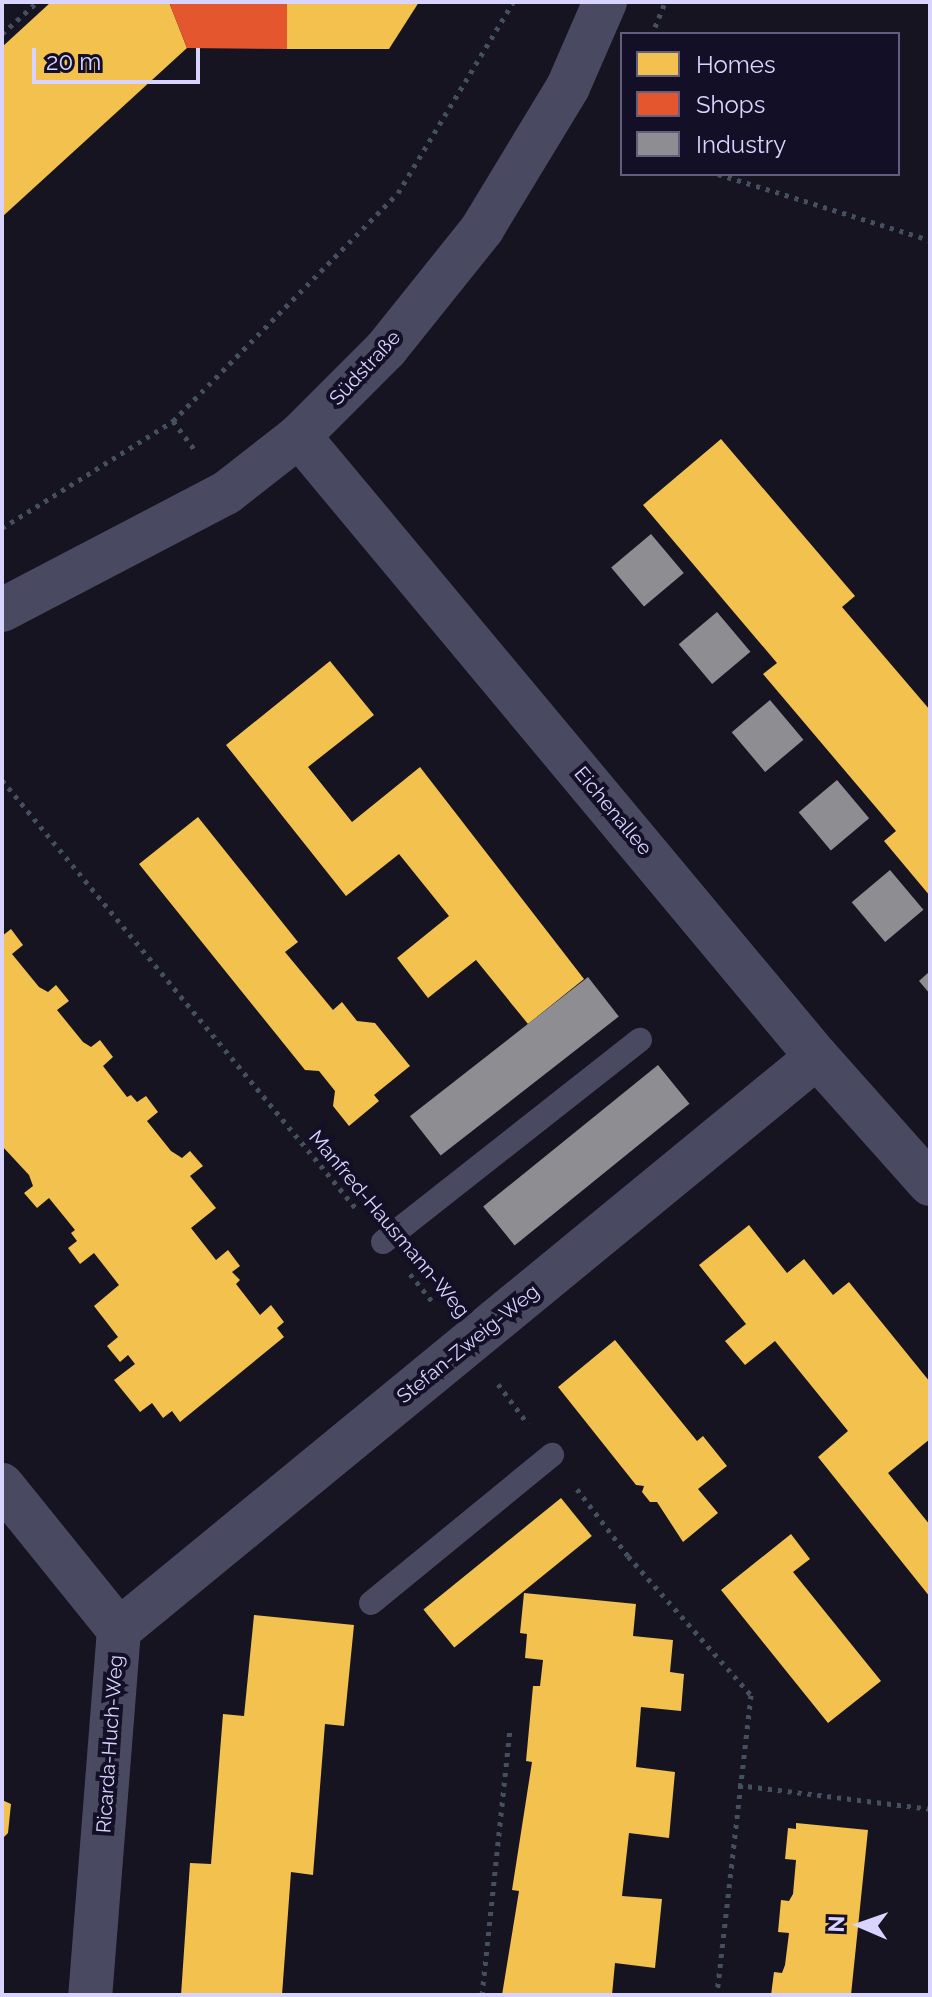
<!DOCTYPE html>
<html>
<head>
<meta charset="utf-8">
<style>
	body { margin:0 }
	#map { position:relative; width:932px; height:1997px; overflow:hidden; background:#161421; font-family:Raleway,sans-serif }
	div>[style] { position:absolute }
	.homes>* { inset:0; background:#f2c14e; transform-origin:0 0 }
	.shops>* { inset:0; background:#e4572e }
	.industry>* { inset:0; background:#8d8d92; transform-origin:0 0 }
	.path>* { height:5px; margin-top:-2.5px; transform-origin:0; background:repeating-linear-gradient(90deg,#44505f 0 4px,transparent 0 10px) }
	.service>* { height:24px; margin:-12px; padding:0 12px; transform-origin:12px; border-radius:12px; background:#4a4962 }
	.minor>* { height:44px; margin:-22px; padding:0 22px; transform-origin:22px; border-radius:22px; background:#4a4962 }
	span { translate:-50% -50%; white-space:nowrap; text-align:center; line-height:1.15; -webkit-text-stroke:8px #130f26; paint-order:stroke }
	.street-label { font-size:20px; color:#d9d4ff }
	.frame { position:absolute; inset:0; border:4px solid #d9d4ff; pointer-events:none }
	.legend { position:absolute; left:620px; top:32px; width:280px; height:144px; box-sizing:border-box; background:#130f26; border:2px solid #625e7d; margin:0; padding:10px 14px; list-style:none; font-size:24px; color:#d9d4ff }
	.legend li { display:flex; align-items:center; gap:16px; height:40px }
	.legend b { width:40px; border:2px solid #625e7d }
	.north { position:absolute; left:820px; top:1885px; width:80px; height:80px; -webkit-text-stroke:6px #130f26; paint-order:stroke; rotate:272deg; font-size:22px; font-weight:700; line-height:32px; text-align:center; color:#d9d4ff }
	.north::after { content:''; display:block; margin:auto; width:28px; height:36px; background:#d9d4ff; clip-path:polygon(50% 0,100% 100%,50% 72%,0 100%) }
	.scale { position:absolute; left:32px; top:48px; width:168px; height:36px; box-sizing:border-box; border:4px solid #d9d4ff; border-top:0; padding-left:10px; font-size:24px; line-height:28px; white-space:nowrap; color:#d9d4ff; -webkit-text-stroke:6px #130f26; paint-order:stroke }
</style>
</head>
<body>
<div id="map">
	<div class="homes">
		<i style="clip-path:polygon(51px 2px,169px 2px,187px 48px,2px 217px,2px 47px)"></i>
		<i style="clip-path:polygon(287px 2px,419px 2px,389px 49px,287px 49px)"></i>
		<i style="clip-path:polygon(721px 439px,855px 596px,842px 607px,930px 710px,930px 896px,884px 841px,896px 831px,763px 674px,777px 663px,643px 505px)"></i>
		<i style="clip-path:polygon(330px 661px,374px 715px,308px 767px,352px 822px,420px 767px,584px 979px,528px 1024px,476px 960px,428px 998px,397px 958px,449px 916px,399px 854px,346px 896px,226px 745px)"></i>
		<i style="clip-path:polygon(198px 817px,298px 942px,285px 952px,333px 1010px,342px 1002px,357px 1021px,375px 1023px,410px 1066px,374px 1095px,379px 1101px,349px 1126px,333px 1106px,335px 1091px,319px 1071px,305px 1070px,139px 864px)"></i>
		<i style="clip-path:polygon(11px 929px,23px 945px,12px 954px,39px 987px,48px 992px,56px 985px,69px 1001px,57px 1010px,83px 1042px,91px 1047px,100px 1040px,113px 1057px,103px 1066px,127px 1097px,131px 1095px,137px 1102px,146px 1096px,158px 1112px,147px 1121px,171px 1151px,182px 1158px,190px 1151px,203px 1166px,190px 1176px,216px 1208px,191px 1228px,216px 1260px,228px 1250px,240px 1266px,232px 1272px,240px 1280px,236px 1284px,260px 1315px,271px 1305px,284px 1322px,277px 1328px,284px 1337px,180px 1422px,172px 1411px,163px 1418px,152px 1403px,140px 1412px,114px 1380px,135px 1364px,128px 1355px,120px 1362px,107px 1346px,118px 1337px,94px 1306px,119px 1285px,94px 1253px,80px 1264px,68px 1248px,77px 1241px,71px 1233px,75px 1230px,49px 1198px,37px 1208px,24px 1193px,33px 1186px,29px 1175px,2px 1146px,2px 936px)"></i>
		<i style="clip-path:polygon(749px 1225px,787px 1273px,804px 1259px,833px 1295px,849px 1282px,930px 1382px,930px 1439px,888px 1473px,930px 1525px,930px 1597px,818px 1457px,848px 1431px,775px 1341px,745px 1365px,725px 1341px,746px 1324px,699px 1265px)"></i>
		<i style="clip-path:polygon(615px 1340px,697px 1441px,703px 1436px,727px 1466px,698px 1489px,718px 1513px,683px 1542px,657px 1502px,650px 1502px,642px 1492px,644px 1486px,636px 1485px,558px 1387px)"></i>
		<i style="left:561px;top:1498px;width:49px;height:177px;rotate:51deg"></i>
		<i style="clip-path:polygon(791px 1534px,810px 1559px,793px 1572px,881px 1681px,828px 1723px,721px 1590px)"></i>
		<i style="clip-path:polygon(524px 1593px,636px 1604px,633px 1636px,673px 1640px,670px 1672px,684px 1674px,681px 1711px,641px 1707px,636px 1767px,675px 1772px,669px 1838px,629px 1833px,622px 1896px,662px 1899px,655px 1968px,615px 1963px,612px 1995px,502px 1995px,519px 1891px,512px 1890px,532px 1762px,526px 1761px,533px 1686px,540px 1686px,543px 1660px,525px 1658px,527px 1634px,520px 1633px)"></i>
		<i style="clip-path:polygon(254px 1615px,354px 1625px,344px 1726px,325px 1724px,313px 1875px,291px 1872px,282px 1995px,181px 1995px,190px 1863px,211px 1864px,223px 1714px,244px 1716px)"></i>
		<i style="clip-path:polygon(2px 1800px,11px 1804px,8px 1833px,2px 1839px)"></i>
		<i style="clip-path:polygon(796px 1823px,868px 1830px,851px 1995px,771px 1995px,774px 1972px,782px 1973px,785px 1965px,789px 1933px,778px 1932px,781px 1900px,789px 1901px,793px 1894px,796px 1860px,785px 1859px,788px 1828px,796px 1829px)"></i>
	</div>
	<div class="shops">
		<i style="clip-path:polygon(169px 2px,287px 2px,287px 49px,187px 48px)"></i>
	</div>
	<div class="industry">
		<i style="left:651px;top:534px;width:51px;height:52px;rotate:50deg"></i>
		<i style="left:717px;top:612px;width:52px;height:50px;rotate:50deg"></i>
		<i style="left:770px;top:700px;width:52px;height:50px;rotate:50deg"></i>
		<i style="left:837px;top:780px;width:50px;height:50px;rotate:50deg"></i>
		<i style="left:890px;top:870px;width:52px;height:50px;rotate:50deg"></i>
		<i style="clip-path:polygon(930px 971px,930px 994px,919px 981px)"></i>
		<i style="left:588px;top:977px;width:50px;height:226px;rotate:52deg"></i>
		<i style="left:658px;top:1065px;width:50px;height:225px;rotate:51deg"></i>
	</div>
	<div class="path">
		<i style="left:655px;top:27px;width:27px;rotate:-68deg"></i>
		<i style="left:2px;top:34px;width:47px;rotate:-42.4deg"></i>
		<i style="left:718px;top:174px;width:222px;rotate:17.3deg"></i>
		<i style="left:173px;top:421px;width:36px;rotate:53deg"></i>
		<i style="left:2px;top:528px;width:202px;rotate:-32deg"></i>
		<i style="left:173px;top:421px;width:320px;rotate:-45.4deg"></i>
		<i style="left:398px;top:193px;width:223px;rotate:-58.9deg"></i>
		<i style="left:2px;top:780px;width:559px;rotate:50.44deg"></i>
		<i style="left:410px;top:1274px;width:38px;rotate:51deg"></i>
		<i style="left:498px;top:1384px;width:50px;rotate:53.1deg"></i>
		<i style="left:577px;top:1489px;width:84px;rotate:52.7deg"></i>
		<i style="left:628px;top:1556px;width:186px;rotate:48.5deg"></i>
		<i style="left:751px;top:1695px;width:302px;rotate:96.5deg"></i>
		<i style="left:738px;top:1785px;width:193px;rotate:7.1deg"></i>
		<i style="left:482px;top:1995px;width:266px;rotate:-84deg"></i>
	</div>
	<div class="service">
		<i style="left:383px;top:1242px;width:327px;rotate:-38.2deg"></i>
		<i style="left:371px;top:1603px;width:234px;rotate:-39.3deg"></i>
	</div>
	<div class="minor">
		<i style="left:299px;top:436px;width:809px;rotate:50.17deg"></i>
		<i style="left:817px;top:1057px;width:170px;rotate:48.3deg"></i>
		<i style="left:2px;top:610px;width:253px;rotate:-27.6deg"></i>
		<i style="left:226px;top:493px;width:93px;rotate:-38deg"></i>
		<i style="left:299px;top:436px;width:123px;rotate:-45deg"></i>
		<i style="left:386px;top:349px;width:154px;rotate:-51.3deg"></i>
		<i style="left:482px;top:229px;width:166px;rotate:-58.8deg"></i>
		<i style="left:568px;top:87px;width:93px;rotate:-66.5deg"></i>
		<i style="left:2px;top:1485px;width:186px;rotate:51.1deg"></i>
		<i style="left:119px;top:1630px;width:366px;rotate:94.5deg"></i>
		<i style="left:119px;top:1630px;width:903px;rotate:-39.38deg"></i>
	</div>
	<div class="street-label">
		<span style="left:365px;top:368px;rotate:-47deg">Südstraße</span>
		<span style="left:613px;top:811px;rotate:50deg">Eichenallee</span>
		<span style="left:389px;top:1224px;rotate:50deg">Manfred-Hausmann-Weg</span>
		<span style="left:468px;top:1344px;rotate:-39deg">Stefan-Zweig-Weg</span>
		<span style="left:110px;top:1744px;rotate:-86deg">Ricarda-Huch-Weg</span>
	</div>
	<div class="frame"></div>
	<ul class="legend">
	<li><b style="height:22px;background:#f2c14e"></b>Homes</li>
	<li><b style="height:22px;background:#e4572e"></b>Shops</li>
	<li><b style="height:22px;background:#8d8d92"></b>Industry</li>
	</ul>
	<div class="north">N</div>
	<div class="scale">20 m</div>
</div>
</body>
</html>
